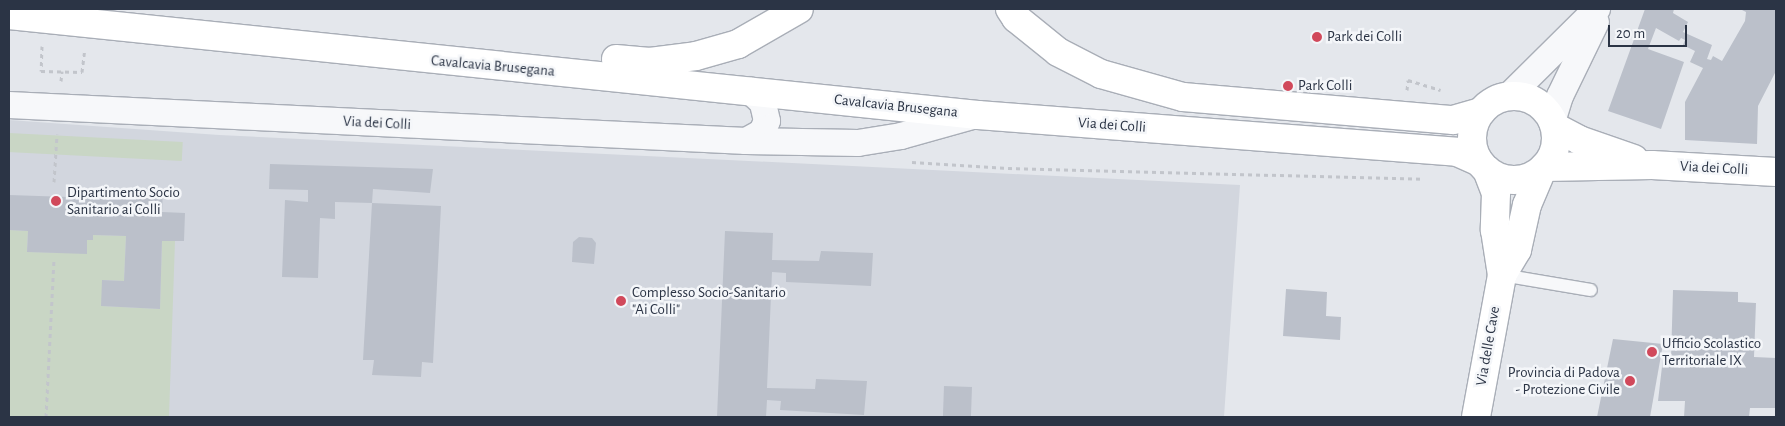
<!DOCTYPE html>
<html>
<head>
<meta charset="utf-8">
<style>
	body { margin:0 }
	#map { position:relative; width:1785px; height:426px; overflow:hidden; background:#e4e7ec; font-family:"Alegreya Sans",sans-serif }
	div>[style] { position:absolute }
	.built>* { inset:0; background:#d2d6de }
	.green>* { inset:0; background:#c9d6c5; transform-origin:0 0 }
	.building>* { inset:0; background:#bbc0ca; transform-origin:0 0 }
	.path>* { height:3px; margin-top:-1.5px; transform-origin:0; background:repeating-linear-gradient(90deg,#c2c5cb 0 4px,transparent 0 8px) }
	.roads { filter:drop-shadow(1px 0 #a9aeb7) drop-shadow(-1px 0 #a9aeb7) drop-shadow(0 1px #a9aeb7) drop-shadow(0 -1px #a9aeb7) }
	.lane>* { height:12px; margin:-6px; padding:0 6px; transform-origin:6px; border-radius:6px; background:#f7f8fa }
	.street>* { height:26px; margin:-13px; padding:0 13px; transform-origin:13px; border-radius:13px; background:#f7f8fa }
	.secondary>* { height:28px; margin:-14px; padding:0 14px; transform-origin:14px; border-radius:14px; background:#fff }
	.secondary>.ring { margin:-14px; padding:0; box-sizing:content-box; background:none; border:28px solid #fff; border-radius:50% }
	.dots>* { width:14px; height:14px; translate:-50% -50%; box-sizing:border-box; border:2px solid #f4f6f9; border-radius:50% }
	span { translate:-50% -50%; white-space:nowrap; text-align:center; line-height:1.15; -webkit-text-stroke:5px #f4f6f9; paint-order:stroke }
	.poi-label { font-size:15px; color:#2b3445 }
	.left { translate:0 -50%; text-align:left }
	.right { translate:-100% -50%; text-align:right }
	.street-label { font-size:15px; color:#2b3445 }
	.frame { position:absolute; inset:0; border:10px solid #2b3445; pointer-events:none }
	.scale { position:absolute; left:1608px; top:25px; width:79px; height:22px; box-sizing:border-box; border:2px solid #2b3445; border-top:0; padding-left:6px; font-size:15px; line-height:18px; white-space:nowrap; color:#2b3445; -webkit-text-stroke:4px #f4f6f9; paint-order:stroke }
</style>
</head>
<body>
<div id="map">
	<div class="built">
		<i style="clip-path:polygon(9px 120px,219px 135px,1240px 185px,1224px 417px,9px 417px)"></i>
	</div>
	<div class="green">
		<i style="left:9px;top:133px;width:174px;height:19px;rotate:3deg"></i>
		<i style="clip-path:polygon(9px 230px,28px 231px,27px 252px,87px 253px,87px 240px,93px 235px,126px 236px,124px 281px,102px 280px,102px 306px,160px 309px,162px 241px,175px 241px,169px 417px,9px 417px)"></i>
	</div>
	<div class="building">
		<i style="clip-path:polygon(1645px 9px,1674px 9px,1673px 13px,1688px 22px,1683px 32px,1712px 45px,1707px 59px,1711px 60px,1713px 56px,1722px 61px,1745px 21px,1746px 12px,1740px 9px,1776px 9px,1776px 71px,1758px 106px,1757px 144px,1685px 140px,1685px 102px,1703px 68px,1690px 62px,1695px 51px,1683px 45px,1685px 40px,1681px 38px,1679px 41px,1656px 28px,1648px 49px,1684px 62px,1661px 129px,1608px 111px)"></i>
		<i style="clip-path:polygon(270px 164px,433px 169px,430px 193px,373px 189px,372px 203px,441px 206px,433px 363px,422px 362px,421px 377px,372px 375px,374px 360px,363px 360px,372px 203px,335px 202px,335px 219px,320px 218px,318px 278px,282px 277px,285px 200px,308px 202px,308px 190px,269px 189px)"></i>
		<i style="clip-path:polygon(128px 188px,163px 189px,162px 212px,185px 213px,184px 241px,162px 241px,160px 309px,101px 306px,102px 280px,124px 281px,126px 236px,93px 235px,93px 240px,87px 240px,87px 254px,27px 252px,28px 231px,9px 230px,9px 195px,128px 199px)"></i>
		<i style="clip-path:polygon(725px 231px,773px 233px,772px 260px,819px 261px,821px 251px,873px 253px,871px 286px,786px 282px,786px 273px,772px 272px,767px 388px,815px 389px,816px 379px,867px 381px,864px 415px,780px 410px,781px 401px,767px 400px,766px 417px,717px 417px)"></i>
		<i style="clip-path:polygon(579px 237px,592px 238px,596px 243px,594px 264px,572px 262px,573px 242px)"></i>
		<i style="clip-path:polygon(1286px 289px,1327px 292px,1326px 316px,1341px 317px,1340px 340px,1283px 336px)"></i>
		<i style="clip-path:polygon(1673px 290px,1738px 292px,1738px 302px,1756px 303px,1754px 357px,1776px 358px,1776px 408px,1750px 408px,1749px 417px,1684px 417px,1685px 401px,1658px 401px,1663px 358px,1671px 359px)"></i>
		<i style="clip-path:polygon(1613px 339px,1663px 344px,1650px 417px,1597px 417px)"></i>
		<i style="left:944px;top:386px;width:28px;height:31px;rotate:2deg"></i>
	</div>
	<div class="path">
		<i style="left:42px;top:46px;width:25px;rotate:92deg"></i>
		<i style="left:41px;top:71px;width:41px;rotate:1.4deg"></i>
		<i style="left:82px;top:72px;width:23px;rotate:-83deg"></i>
		<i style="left:61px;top:81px;width:10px;rotate:-84deg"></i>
		<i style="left:1407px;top:90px;width:10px;rotate:-84deg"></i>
		<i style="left:1408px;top:80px;width:34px;rotate:17deg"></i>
		<i style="left:912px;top:162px;width:96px;rotate:3.6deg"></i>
		<i style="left:1008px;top:168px;width:415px;rotate:1.5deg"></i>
		<i style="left:54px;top:182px;width:48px;rotate:-86.4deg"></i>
		<i style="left:46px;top:417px;width:158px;rotate:-87.1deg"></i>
	</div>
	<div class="roads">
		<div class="lane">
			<i style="left:1502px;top:275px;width:90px;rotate:9.6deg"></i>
		</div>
		<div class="street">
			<i style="left:1509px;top:96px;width:124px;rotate:-44.7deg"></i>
			<i style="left:9px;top:105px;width:738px;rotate:2.8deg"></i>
			<i style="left:746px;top:141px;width:112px;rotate:1deg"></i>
			<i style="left:858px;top:143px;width:44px;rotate:-9.2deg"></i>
			<i style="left:901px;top:136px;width:78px;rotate:-15.6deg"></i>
			<i style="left:1552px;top:122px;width:27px;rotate:-73deg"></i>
			<i style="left:1560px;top:96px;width:82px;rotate:-64.1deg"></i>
			<i style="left:746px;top:141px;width:18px;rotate:-29deg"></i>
			<i style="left:762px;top:132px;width:12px;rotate:-66deg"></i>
			<i style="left:767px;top:121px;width:18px;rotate:-103deg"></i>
			<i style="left:763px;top:103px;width:18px;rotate:-137deg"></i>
		</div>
		<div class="secondary">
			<i style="left:1010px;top:9px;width:11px;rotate:56deg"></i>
			<i style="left:1016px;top:18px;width:54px;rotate:39deg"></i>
			<i style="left:1058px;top:52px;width:48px;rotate:27.1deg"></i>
			<i style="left:1101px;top:74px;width:85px;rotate:15.7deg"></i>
			<i style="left:1183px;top:97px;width:271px;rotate:4.9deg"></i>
			<i style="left:1453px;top:120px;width:29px;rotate:-16deg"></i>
			<i style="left:9px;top:15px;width:974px;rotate:5.89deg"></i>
			<i style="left:978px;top:115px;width:480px;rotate:4.4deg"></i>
			<i style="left:1457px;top:152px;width:24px;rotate:24deg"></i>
			<i style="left:616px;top:59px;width:34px;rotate:5deg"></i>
			<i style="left:650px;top:62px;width:46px;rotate:-7.4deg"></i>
			<i style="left:696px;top:56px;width:44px;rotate:-15.9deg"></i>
			<i style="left:738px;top:44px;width:70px;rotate:-29.8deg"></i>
			<i class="ring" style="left:1472px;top:96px;width:56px;height:56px"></i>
			<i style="left:1555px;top:127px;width:27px;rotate:28deg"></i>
			<i style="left:1579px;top:140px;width:58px;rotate:19.1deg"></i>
			<i style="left:1544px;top:167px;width:108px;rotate:-1.1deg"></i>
			<i style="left:1652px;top:165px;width:124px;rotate:3.2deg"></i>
			<i style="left:1487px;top:170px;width:25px;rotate:69deg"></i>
			<i style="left:1496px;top:193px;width:37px;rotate:92deg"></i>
			<i style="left:1495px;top:230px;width:46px;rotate:81.2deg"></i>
			<i style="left:1476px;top:417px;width:144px;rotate:-79.6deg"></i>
			<i style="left:1502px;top:275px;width:29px;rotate:-59deg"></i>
			<i style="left:1517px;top:250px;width:46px;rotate:-77.5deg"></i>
			<i style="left:1527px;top:205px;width:38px;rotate:-67deg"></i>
		</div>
	</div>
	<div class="dots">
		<i style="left:1317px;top:37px;background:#d1495b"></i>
		<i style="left:1288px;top:86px;background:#d1495b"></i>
		<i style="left:56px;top:201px;background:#d1495b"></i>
		<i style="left:621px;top:301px;background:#d1495b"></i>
		<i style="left:1652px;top:352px;background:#d1495b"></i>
		<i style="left:1630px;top:381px;background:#d1495b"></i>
	</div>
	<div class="poi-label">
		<span class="left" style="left:1327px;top:37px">Park dei Colli</span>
		<span class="left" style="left:1298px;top:86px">Park Colli</span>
		<span class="left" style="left:67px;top:201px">Dipartimento Socio<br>Sanitario ai Colli</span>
		<span class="left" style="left:632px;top:301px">Complesso Socio-Sanitario<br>"Ai Colli"</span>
		<span class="left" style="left:1662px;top:352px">Ufficio Scolastico<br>Territoriale IX</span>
		<span class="right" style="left:1620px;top:381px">Provincia di Padova<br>- Protezione Civile</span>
	</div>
	<div class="street-label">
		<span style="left:493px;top:66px;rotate:5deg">Cavalcavia Brusegana</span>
		<span style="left:896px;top:106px;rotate:6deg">Cavalcavia Brusegana</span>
		<span style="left:377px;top:123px;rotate:3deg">Via dei Colli</span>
		<span style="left:1112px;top:125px;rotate:4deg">Via dei Colli</span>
		<span style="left:1714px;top:168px;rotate:3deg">Via dei Colli</span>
		<span style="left:1488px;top:346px;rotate:-80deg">Via delle Cave</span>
	</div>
	<div class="frame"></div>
	<div class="scale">20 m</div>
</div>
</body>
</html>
